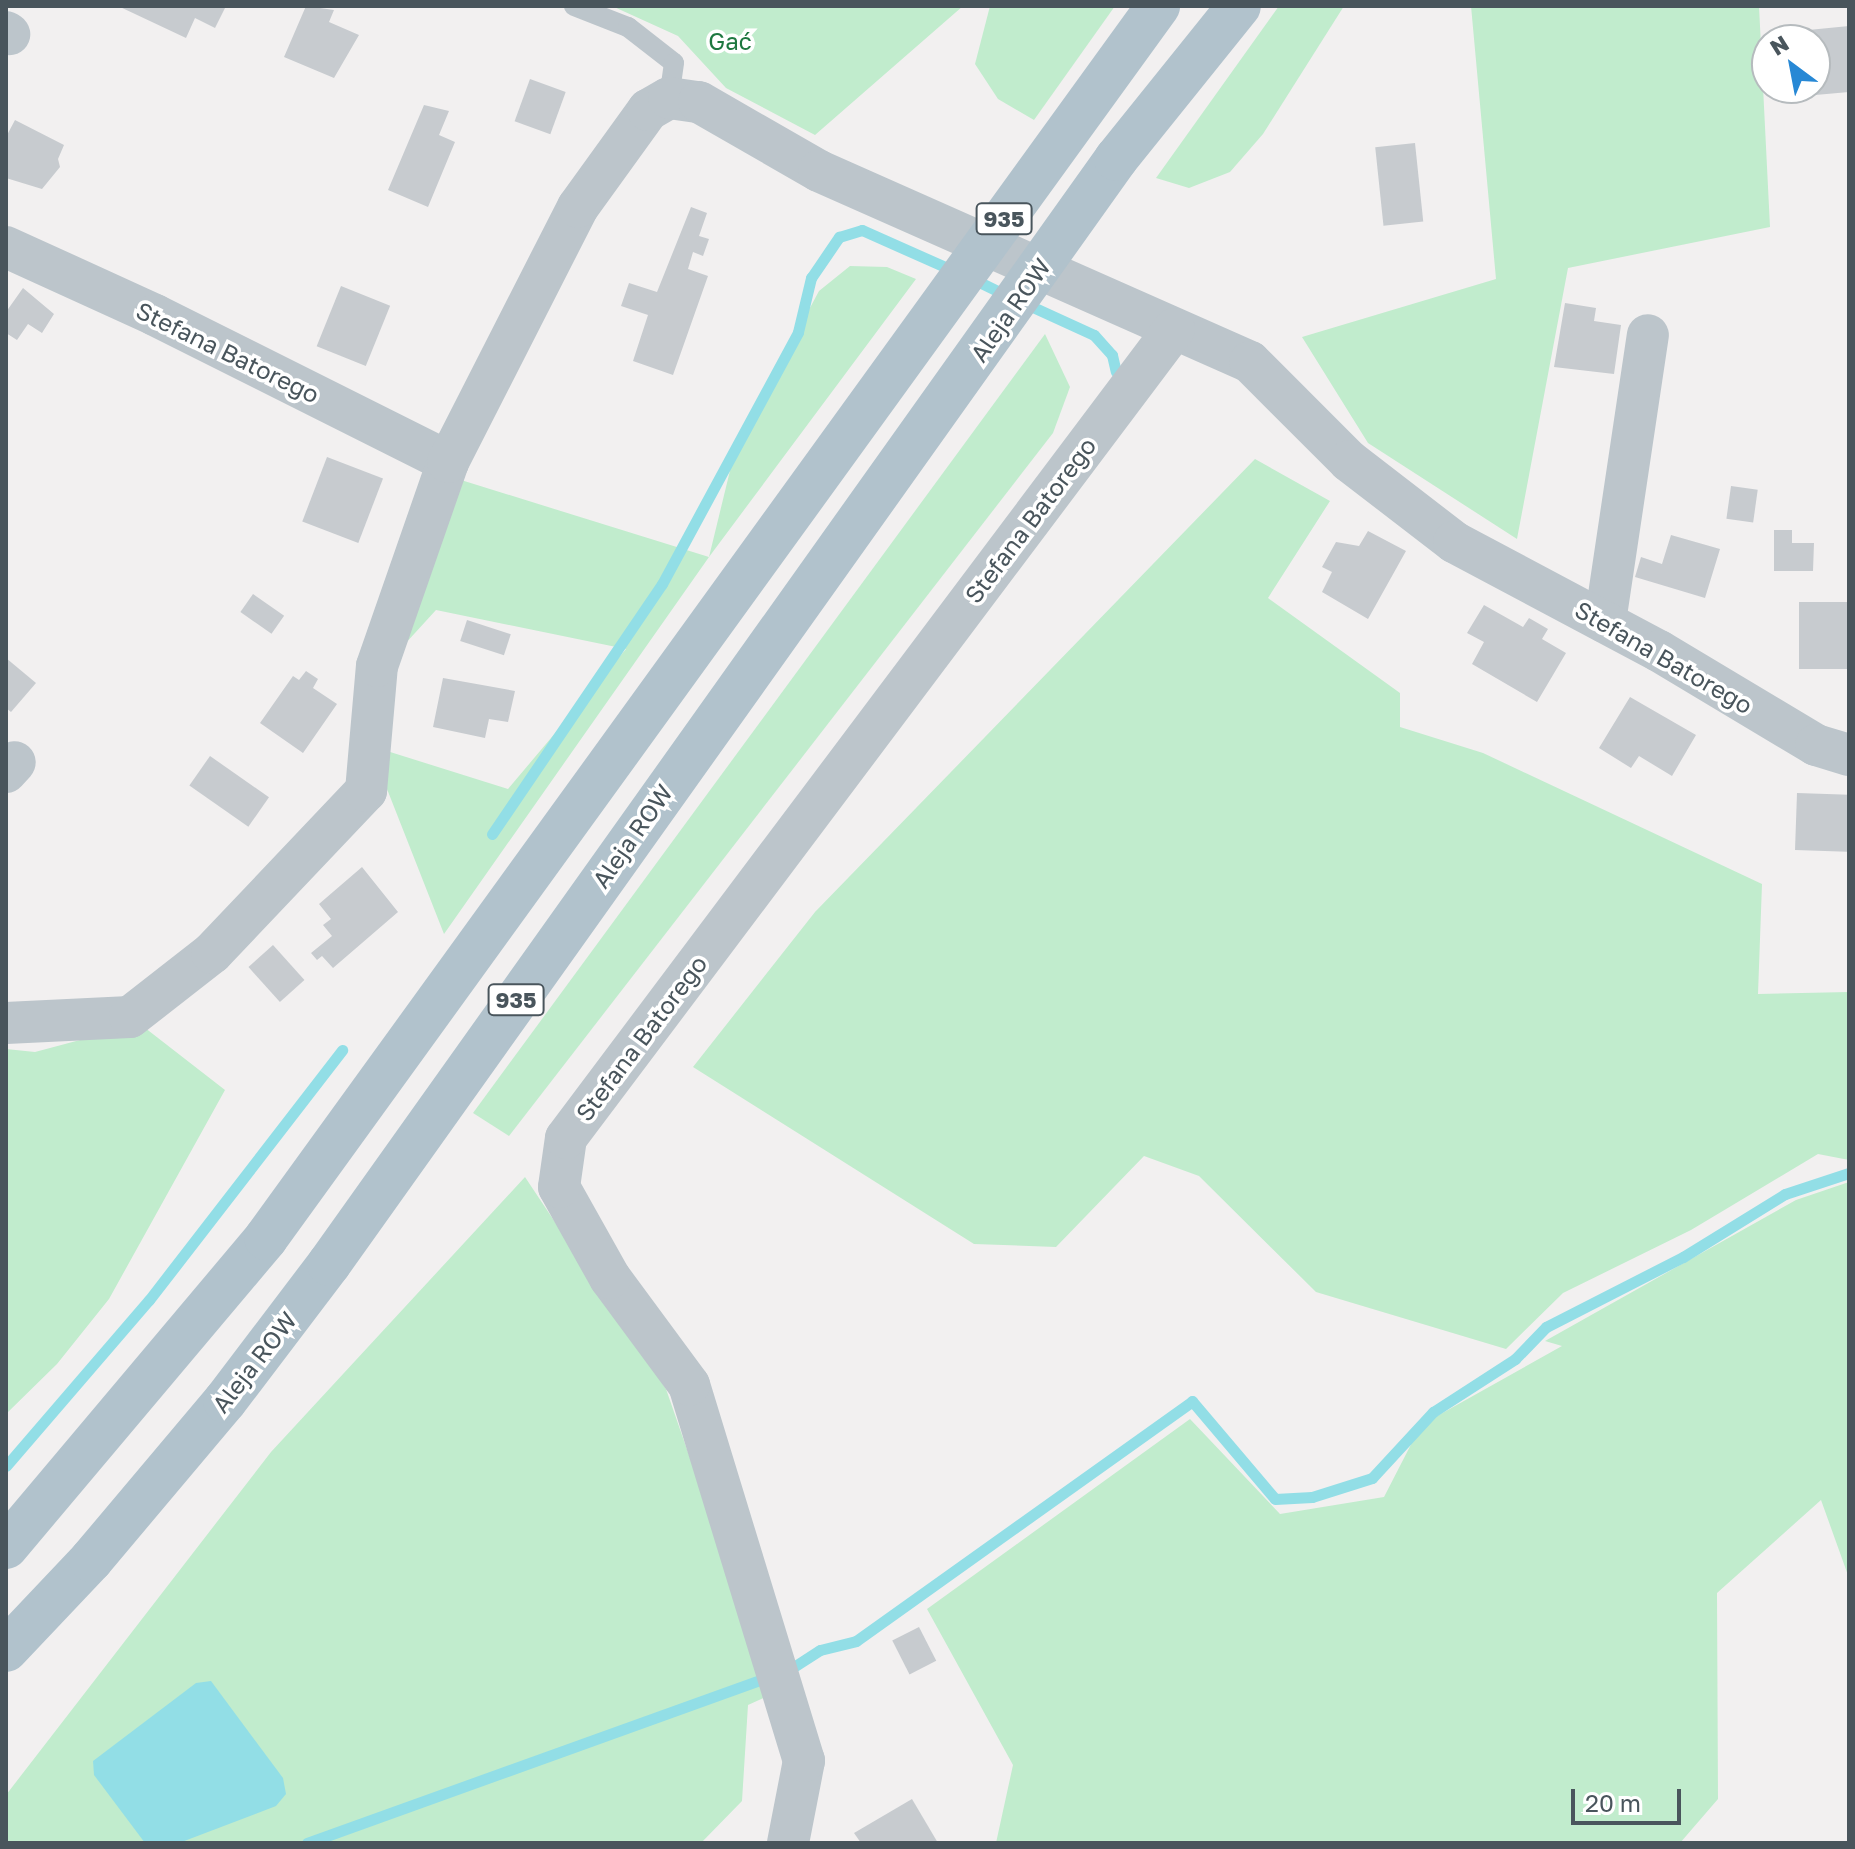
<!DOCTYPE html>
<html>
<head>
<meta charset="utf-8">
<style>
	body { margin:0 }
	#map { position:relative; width:1855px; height:1849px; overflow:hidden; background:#f2f0f0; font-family:"Golos Text",sans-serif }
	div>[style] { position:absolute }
	.green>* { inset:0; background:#c1eccd }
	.water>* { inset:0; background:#92dee6 }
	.stream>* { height:11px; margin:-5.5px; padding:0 5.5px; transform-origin:5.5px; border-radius:5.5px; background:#92dee6 }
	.building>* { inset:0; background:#c7cbcf; transform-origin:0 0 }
	.lane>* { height:20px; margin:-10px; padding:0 10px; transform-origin:10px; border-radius:10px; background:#bcc5cb }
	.street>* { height:42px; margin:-21px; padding:0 21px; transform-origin:21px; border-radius:21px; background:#bcc5cb }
	.primary>* { height:44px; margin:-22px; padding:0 22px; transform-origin:22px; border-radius:22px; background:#b1c2cc }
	span { translate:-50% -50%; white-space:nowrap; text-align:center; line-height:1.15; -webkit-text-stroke:7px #fff; paint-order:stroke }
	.shield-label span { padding:2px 6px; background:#fff; border:2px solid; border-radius:6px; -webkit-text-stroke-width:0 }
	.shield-label { font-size:22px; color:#49555c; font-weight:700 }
	.park-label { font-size:24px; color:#1e7840 }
	.street-label { font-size:24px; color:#49555c }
	.frame { position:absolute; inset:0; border:8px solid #49555c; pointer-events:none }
	.north { position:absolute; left:1751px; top:24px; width:80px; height:80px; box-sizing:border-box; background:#fff; border:2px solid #b6bbbe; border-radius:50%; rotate:328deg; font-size:22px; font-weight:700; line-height:32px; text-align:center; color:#49555c }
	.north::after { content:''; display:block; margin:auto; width:28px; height:36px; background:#2788d5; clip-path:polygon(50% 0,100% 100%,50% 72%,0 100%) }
	.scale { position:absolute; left:1571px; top:1789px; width:110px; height:36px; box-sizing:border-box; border:4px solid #49555c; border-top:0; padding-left:10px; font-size:24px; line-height:28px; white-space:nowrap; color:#49555c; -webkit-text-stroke:6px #fff; paint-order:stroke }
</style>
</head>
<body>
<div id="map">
	<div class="green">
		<i style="clip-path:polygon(612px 6px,963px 6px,815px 135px,726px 88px,678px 36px)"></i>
		<i style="clip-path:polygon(990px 6px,1115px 6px,1034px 120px,998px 99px,975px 64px)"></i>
		<i style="clip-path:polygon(1279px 6px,1344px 6px,1263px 134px,1230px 172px,1189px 188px,1156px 178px)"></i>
		<i style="clip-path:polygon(1471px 6px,1759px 6px,1770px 227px,1568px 268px,1517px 539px,1368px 443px,1302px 337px,1496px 279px)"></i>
		<i style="clip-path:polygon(850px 266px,887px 267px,916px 279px,709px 557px,444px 934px,387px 789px,387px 751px,508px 789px,626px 649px,436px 610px,404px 645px,461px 480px,709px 557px,736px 446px,819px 291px)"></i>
		<i style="clip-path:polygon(1045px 334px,1070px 387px,1053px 433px,509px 1136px,473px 1113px)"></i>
		<i style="clip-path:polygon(1255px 459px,1330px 501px,1268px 598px,1400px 693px,1400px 727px,1483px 753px,1762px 884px,1758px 994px,1849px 992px,1849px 1160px,1818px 1154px,1691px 1230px,1563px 1293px,1506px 1349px,1316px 1292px,1199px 1176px,1144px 1156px,1056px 1247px,974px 1244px,693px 1067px,815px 912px)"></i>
		<i style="clip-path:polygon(140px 1024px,225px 1090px,109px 1299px,57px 1364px,6px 1414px,6px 1049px,35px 1052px)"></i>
		<i style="clip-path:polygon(525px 1177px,666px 1389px,772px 1694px,748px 1705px,742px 1801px,701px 1843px,6px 1843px,6px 1795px,271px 1452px)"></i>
		<i style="clip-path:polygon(1849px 1182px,1849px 1578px,1821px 1500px,1717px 1593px,1718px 1799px,1680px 1843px,996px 1843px,1013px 1765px,927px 1609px,1190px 1419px,1280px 1514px,1384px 1497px,1421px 1425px,1562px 1346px,1545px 1341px,1796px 1200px)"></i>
	</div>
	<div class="water">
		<i style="clip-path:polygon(211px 1681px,283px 1778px,286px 1794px,276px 1806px,179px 1843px,145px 1843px,94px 1775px,93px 1761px,196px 1683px)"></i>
	</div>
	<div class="stream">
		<i style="left:973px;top:279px;width:39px;rotate:26deg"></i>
		<i style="left:1024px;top:303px;width:77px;rotate:24.6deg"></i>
		<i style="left:1094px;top:335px;width:27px;rotate:48deg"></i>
		<i style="left:1112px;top:355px;width:17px;rotate:77deg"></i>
		<i style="left:492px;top:834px;width:302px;rotate:-55.8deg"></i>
		<i style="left:662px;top:584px;width:286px;rotate:-61.6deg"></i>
		<i style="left:798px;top:332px;width:56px;rotate:-76.5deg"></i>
		<i style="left:811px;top:278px;width:50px;rotate:-55.7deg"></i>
		<i style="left:839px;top:237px;width:24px;rotate:-17deg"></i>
		<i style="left:862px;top:230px;width:101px;rotate:24deg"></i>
		<i style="left:6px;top:1466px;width:219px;rotate:-49.3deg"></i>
		<i style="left:149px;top:1300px;width:316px;rotate:-52.3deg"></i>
		<i style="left:792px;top:1668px;width:33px;rotate:-33deg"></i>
		<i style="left:820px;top:1650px;width:37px;rotate:-14deg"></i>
		<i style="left:856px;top:1641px;width:413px;rotate:-35.5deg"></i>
		<i style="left:1192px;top:1401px;width:128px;rotate:49.7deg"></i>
		<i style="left:1275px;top:1499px;width:37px;rotate:-3deg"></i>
		<i style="left:1312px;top:1497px;width:63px;rotate:-17.6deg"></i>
		<i style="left:1372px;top:1478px;width:90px;rotate:-47.3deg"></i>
		<i style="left:1433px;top:1412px;width:98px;rotate:-32.9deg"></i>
		<i style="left:1515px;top:1359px;width:45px;rotate:-45.9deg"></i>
		<i style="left:1546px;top:1327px;width:154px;rotate:-27.1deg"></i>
		<i style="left:1683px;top:1257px;width:120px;rotate:-31.7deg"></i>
		<i style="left:1785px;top:1194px;width:67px;rotate:-18.2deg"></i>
		<i style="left:307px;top:1843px;width:484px;rotate:-19.8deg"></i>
	</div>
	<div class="building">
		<i style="clip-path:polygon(118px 6px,226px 6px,215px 28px,195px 18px,186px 38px)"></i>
		<i style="clip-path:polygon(306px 6px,334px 10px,329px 22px,359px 35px,334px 78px,284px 57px)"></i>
		<i style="clip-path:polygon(1849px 26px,1849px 92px,1793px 97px,1793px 88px,1815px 88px,1815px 40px,1789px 40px,1788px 32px)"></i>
		<i style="left:530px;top:79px;width:38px;height:45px;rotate:20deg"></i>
		<i style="clip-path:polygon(424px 105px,449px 111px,439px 135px,455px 142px,428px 207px,388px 190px)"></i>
		<i style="clip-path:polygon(15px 120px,64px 145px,58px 159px,60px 167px,42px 189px,6px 178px,6px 137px)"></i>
		<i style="left:1415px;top:143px;width:79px;height:40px;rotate:84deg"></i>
		<i style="clip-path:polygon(691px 207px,707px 213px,699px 236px,709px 239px,703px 256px,693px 252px,688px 269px,708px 276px,673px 375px,633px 361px,648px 315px,621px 306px,629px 283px,657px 292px)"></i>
		<i style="left:341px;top:286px;width:53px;height:65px;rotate:22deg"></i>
		<i style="clip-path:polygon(23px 288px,54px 314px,42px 333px,28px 324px,17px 340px,6px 333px,6px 312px)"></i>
		<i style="clip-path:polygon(1565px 303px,1596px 308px,1594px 321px,1621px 325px,1614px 374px,1554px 367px)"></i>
		<i style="left:327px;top:457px;width:60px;height:69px;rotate:21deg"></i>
		<i style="left:1731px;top:486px;width:27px;height:33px;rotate:8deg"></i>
		<i style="clip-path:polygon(1774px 530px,1792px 530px,1792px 543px,1814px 543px,1813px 571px,1774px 571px)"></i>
		<i style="clip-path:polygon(1368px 531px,1406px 551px,1368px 619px,1322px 592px,1332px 572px,1322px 567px,1336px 542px,1359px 546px)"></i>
		<i style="clip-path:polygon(1671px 535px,1720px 549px,1705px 598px,1635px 577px,1641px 557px,1662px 564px)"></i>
		<i style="left:253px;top:594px;width:38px;height:22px;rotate:35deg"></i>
		<i style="left:1799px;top:602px;width:50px;height:67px"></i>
		<i style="clip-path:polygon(1484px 605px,1523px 627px,1529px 618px,1548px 629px,1542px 639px,1566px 653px,1537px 702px,1472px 664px,1484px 642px,1467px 633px)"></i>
		<i style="left:467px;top:620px;width:46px;height:22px;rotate:18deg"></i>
		<i style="clip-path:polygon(6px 658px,36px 683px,11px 712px,6px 708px)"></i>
		<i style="clip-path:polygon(306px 671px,318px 679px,313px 688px,337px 704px,303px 753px,260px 723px,293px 676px,299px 680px)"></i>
		<i style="clip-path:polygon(443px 678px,515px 691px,508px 722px,489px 719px,485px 738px,433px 727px)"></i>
		<i style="clip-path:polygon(1630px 697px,1696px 735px,1672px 776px,1639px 756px,1631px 768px,1599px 748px)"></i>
		<i style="left:210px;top:756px;width:72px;height:36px;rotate:35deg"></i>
		<i style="left:1797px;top:793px;width:52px;height:57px;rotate:2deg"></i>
		<i style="clip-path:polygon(362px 867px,398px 912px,333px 968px,322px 956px,317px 960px,311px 953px,332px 936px,323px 925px,331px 919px,319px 904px)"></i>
		<i style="left:273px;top:945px;width:47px;height:33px;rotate:48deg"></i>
		<i style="left:919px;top:1627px;width:38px;height:30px;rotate:63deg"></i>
		<i style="clip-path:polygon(912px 1799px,938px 1843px,861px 1843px,854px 1833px)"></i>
	</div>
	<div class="lane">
		<i style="left:574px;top:6px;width:58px;rotate:21.3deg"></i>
		<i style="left:628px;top:27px;width:58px;rotate:38deg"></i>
		<i style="left:674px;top:63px;width:35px;rotate:98deg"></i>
	</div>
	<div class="street">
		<i style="left:6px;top:32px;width:4px;rotate:34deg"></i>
		<i style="left:6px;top:247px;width:164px;rotate:24.5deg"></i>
		<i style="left:155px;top:315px;width:328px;rotate:26.6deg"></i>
		<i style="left:1605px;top:622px;width:290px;rotate:-81.5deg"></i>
		<i style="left:6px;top:772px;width:13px;rotate:-48deg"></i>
		<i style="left:6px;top:1023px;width:124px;rotate:-2.8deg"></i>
		<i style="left:130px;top:1017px;width:104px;rotate:-38deg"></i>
		<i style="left:212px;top:953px;width:224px;rotate:-46.5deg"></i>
		<i style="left:366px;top:791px;width:125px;rotate:-85deg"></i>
		<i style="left:377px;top:666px;width:216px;rotate:-70.8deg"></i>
		<i style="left:448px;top:462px;width:286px;rotate:-63deg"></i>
		<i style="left:578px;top:207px;width:120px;rotate:-54.2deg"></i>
		<i style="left:648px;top:110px;width:24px;rotate:-30deg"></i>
		<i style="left:669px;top:98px;width:30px;rotate:8deg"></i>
		<i style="left:699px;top:102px;width:138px;rotate:29.9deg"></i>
		<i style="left:819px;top:171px;width:471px;rotate:23.9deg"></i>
		<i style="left:1250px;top:362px;width:140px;rotate:45deg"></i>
		<i style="left:1349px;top:461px;width:133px;rotate:37.6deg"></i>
		<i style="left:1454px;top:542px;width:232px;rotate:28deg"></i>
		<i style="left:1659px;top:651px;width:183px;rotate:30.9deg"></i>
		<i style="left:1816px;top:745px;width:34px;rotate:17deg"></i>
		<i style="left:788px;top:1843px;width:84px;rotate:-79deg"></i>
		<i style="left:804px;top:1761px;width:393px;rotate:-107deg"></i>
		<i style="left:689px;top:1385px;width:133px;rotate:-126.4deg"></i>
		<i style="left:610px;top:1278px;width:104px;rotate:-119.3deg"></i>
		<i style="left:559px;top:1187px;width:49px;rotate:-81.9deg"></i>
		<i style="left:566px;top:1138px;width:1012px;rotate:-53.07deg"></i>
	</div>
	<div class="primary">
		<i style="left:6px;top:1547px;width:404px;rotate:-49.9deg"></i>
		<i style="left:266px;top:1238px;width:1521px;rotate:-54.09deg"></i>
		<i style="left:6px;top:1650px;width:124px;rotate:-46.6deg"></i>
		<i style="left:91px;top:1560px;width:208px;rotate:-49.9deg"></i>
		<i style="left:225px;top:1401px;width:172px;rotate:-52.8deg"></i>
		<i style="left:329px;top:1264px;width:1357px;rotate:-54.54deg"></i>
		<i style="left:1116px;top:159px;width:196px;rotate:-51.2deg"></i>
	</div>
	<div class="shield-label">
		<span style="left:1004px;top:219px">935</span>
		<span style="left:516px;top:1000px">935</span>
	</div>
	<div class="park-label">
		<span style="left:730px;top:41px">Gać</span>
	</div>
	<div class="street-label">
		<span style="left:1010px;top:310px;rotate:-55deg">Aleja ROW</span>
		<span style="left:228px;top:352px;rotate:26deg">Stefana Batorego</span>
		<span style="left:1030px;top:520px;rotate:-53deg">Stefana Batorego</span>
		<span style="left:1664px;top:657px;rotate:30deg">Stefana Batorego</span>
		<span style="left:632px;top:836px;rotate:-55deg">Aleja ROW</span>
		<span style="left:641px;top:1038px;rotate:-53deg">Stefana Batorego</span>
		<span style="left:254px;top:1362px;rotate:-52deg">Aleja ROW</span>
	</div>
	<div class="frame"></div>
	<div class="north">N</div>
	<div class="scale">20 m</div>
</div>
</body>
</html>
